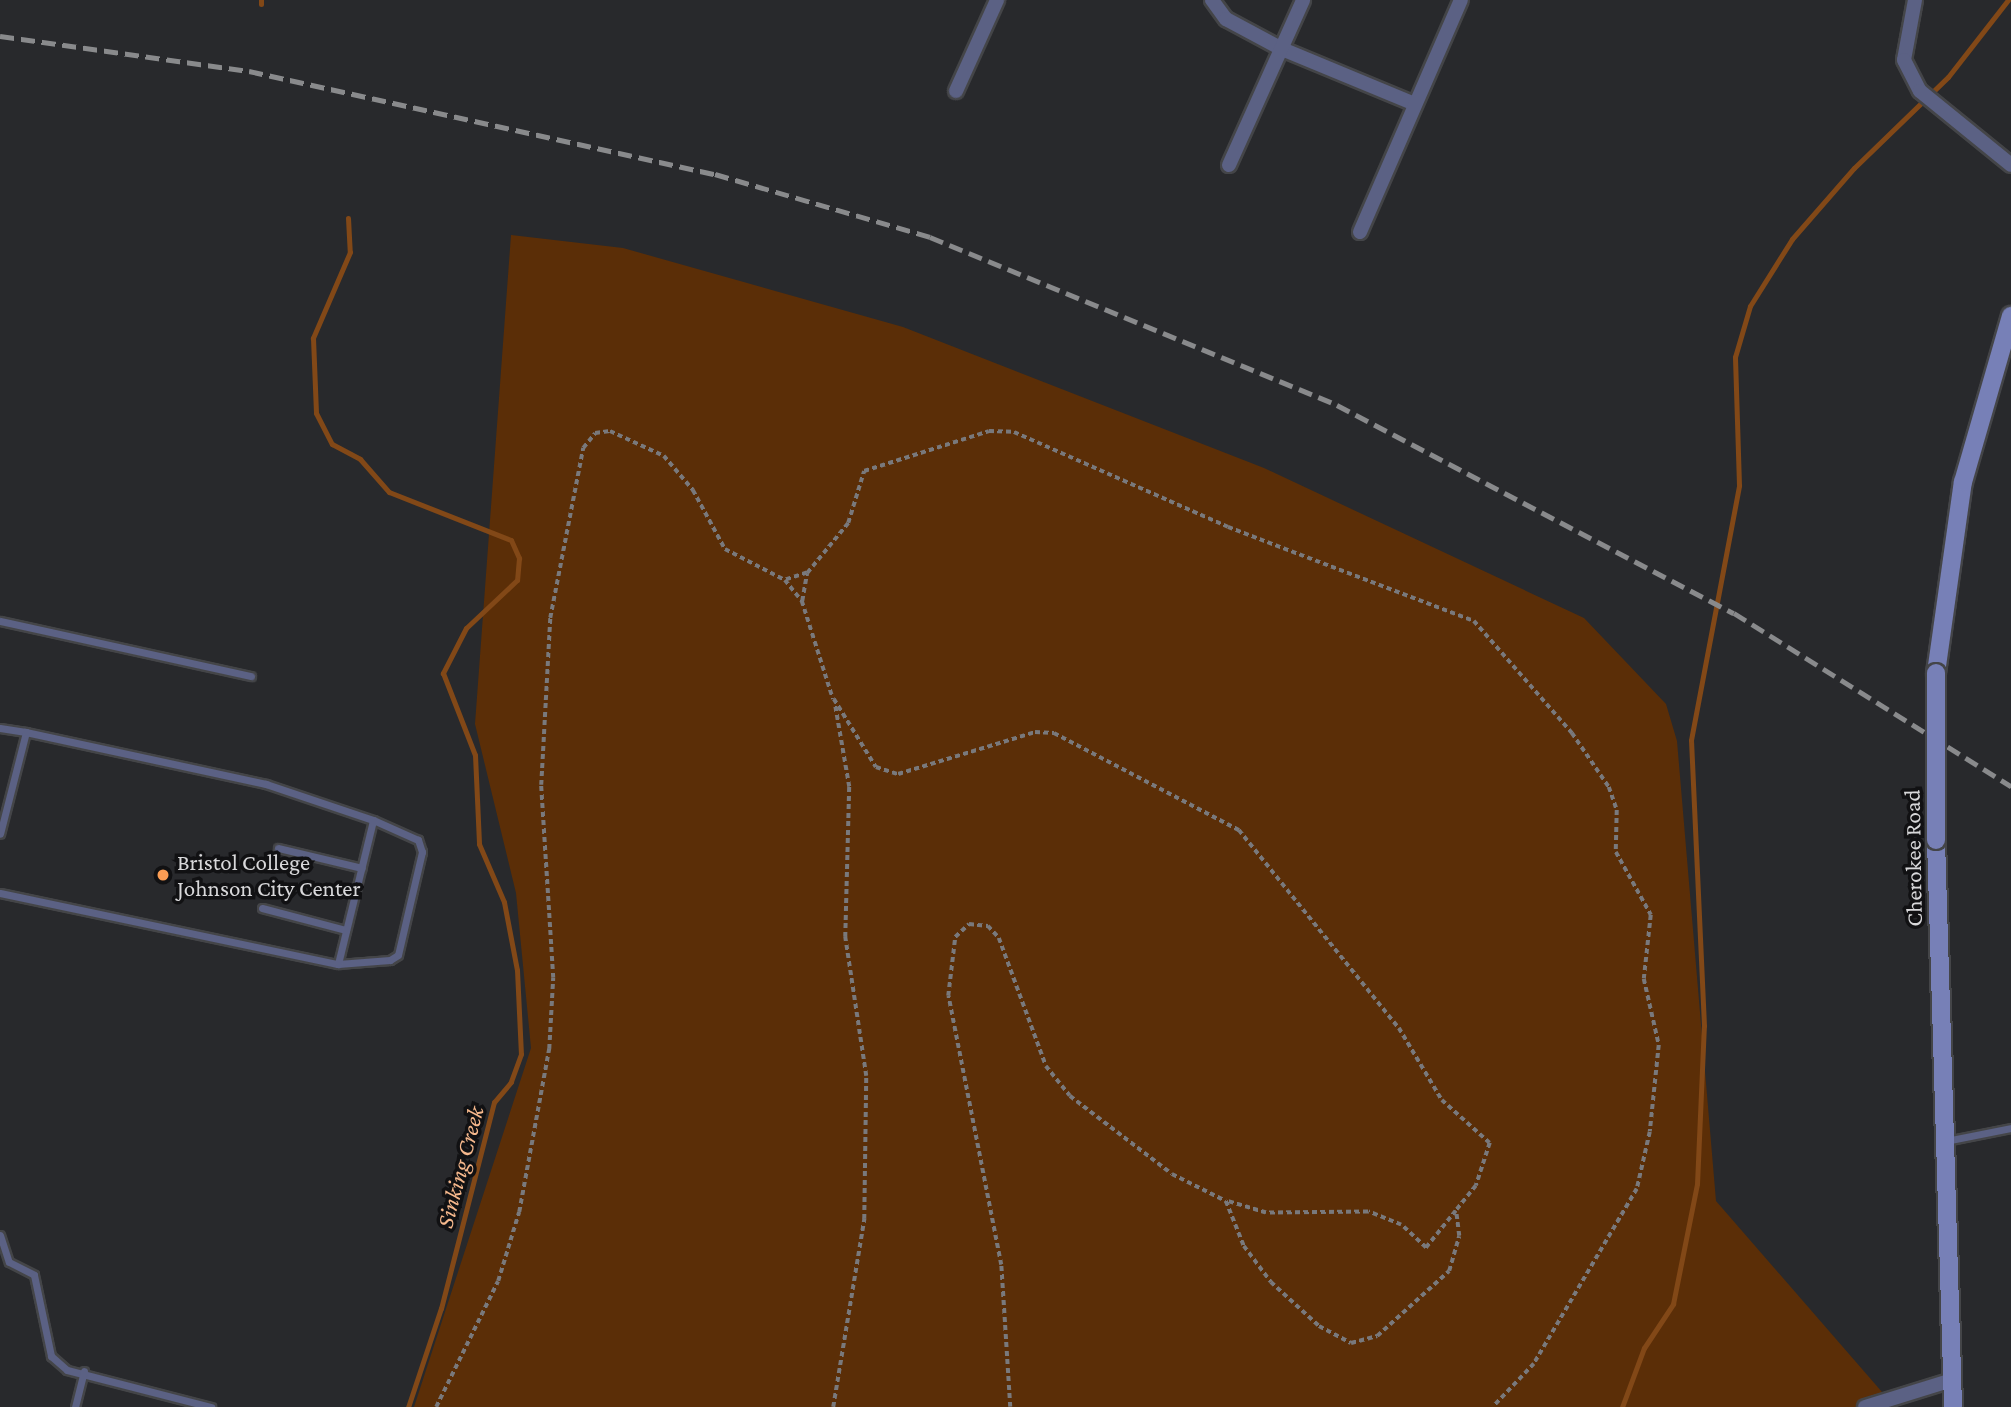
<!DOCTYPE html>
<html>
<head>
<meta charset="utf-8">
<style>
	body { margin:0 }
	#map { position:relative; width:2011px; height:1407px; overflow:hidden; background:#28292c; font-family:"Crimson Pro",serif }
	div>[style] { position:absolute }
	.green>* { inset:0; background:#5b2e07 }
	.stream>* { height:5px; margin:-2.5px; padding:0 2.5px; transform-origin:2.5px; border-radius:2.5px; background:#824817 }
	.path>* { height:3.5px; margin-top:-1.75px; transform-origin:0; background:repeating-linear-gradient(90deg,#79797c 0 5px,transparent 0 8.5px) }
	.roads { filter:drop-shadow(2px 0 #444548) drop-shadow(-2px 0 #444548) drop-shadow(0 2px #444548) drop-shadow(0 -2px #444548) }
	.service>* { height:7px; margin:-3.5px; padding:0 3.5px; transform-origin:3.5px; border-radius:3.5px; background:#5b6184 }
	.minor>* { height:14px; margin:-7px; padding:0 7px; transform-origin:7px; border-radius:7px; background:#5b6184 }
	.secondary>* { height:18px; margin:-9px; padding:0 9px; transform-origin:9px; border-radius:9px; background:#7780b7 }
	.rail>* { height:5px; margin-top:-2.5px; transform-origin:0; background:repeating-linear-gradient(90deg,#898a8c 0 14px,transparent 0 21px) }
	.bridges { filter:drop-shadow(2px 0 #444548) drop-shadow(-2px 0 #444548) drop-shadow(0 2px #444548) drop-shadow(0 -2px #444548) }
	.secondary-bridge>* { height:18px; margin:-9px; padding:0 9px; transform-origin:9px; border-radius:9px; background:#7780b7 }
	.dots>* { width:19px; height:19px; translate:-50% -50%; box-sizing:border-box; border:4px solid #111113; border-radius:50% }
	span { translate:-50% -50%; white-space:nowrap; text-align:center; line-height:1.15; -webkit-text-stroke:7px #111113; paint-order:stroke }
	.street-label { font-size:23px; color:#d8d8da }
	.poi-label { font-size:23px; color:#d8d8da }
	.left { translate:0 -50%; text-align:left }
	.water-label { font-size:24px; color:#f6b88c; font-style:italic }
</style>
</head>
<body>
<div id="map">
	<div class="green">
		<i style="clip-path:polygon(511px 235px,623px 248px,903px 327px,1264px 468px,1584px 618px,1666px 704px,1677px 741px,1716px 1201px,1895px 1407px,414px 1407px,531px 1048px,516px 893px,475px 724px)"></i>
	</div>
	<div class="stream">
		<i style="left:261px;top:4px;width:4px;rotate:-90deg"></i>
		<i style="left:348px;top:218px;width:34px;rotate:87deg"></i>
		<i style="left:350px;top:252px;width:94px;rotate:113.3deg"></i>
		<i style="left:313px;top:338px;width:75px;rotate:87.7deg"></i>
		<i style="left:316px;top:413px;width:35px;rotate:63deg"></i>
		<i style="left:332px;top:444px;width:32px;rotate:28deg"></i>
		<i style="left:360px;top:459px;width:44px;rotate:48.7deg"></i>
		<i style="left:389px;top:492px;width:131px;rotate:21.5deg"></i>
		<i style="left:511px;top:540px;width:20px;rotate:66deg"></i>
		<i style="left:519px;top:558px;width:22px;rotate:95deg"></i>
		<i style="left:517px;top:580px;width:70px;rotate:136.7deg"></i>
		<i style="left:466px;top:628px;width:51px;rotate:117.1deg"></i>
		<i style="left:443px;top:673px;width:88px;rotate:68.7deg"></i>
		<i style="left:475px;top:755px;width:89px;rotate:87.4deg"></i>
		<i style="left:479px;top:844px;width:63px;rotate:66.7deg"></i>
		<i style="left:504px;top:902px;width:69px;rotate:79.2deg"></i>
		<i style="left:517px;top:970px;width:84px;rotate:87.3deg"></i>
		<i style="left:521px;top:1054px;width:30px;rotate:110deg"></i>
		<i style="left:511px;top:1082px;width:26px;rotate:130deg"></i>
		<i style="left:494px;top:1102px;width:213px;rotate:104.4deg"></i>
		<i style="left:441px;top:1308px;width:104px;rotate:108.4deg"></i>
		<i style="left:1622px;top:1407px;width:63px;rotate:-69.6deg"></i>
		<i style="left:1644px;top:1348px;width:53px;rotate:-56.6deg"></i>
		<i style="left:1673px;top:1304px;width:122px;rotate:-78.7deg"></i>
		<i style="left:1697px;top:1184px;width:158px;rotate:-87.5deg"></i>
		<i style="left:1704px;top:1026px;width:286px;rotate:-92.6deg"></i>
		<i style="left:1691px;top:740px;width:259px;rotate:-79.3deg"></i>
		<i style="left:1739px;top:485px;width:128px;rotate:-91.8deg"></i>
		<i style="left:1735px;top:357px;width:53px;rotate:-73.6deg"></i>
		<i style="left:1750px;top:306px;width:79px;rotate:-57.9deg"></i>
		<i style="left:1792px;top:239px;width:94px;rotate:-48.9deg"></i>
		<i style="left:1854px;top:168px;width:131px;rotate:-44.1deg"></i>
		<i style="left:1948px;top:77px;width:98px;rotate:-52.1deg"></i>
	</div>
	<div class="path">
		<i style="left:807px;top:573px;width:23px;rotate:162deg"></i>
		<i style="left:785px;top:580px;width:27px;rotate:51deg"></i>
		<i style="left:802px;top:601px;width:28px;rotate:-80deg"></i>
		<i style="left:807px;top:573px;width:65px;rotate:-50.6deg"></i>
		<i style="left:848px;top:523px;width:54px;rotate:-72.9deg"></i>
		<i style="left:864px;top:471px;width:131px;rotate:-17.7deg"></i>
		<i style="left:989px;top:431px;width:25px;rotate:2deg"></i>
		<i style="left:1014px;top:432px;width:234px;rotate:23.9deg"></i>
		<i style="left:1228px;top:527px;width:263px;rotate:20.9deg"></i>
		<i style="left:1474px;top:621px;width:149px;rotate:48.8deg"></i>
		<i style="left:1572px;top:733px;width:65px;rotate:55.6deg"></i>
		<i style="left:1609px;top:787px;width:24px;rotate:71deg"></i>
		<i style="left:1617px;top:810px;width:42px;rotate:91.4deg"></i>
		<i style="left:1616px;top:852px;width:72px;rotate:60.9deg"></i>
		<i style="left:1651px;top:915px;width:64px;rotate:96.2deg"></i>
		<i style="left:1644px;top:979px;width:68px;rotate:77.2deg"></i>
		<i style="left:1659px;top:1045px;width:87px;rotate:95.9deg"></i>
		<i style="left:1650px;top:1132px;width:58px;rotate:102.8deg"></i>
		<i style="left:1637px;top:1189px;width:203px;rotate:120.5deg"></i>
		<i style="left:1534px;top:1364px;width:59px;rotate:133.6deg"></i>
		<i style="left:802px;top:601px;width:103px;rotate:72.4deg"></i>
		<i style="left:834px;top:699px;width:80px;rotate:58.3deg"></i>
		<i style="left:876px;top:767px;width:23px;rotate:18deg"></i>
		<i style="left:898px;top:774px;width:143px;rotate:-17deg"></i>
		<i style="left:1035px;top:732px;width:19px;rotate:3deg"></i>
		<i style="left:1054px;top:733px;width:209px;rotate:27.7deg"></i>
		<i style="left:1239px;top:830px;width:255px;rotate:51.1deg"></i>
		<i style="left:1399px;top:1028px;width:84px;rotate:59.2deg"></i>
		<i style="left:1442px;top:1100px;width:64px;rotate:41.9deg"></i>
		<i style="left:1490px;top:1143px;width:45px;rotate:108deg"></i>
		<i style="left:1476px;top:1186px;width:32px;rotate:129deg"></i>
		<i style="left:1456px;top:1211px;width:48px;rotate:129deg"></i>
		<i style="left:1426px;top:1248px;width:34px;rotate:-137deg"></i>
		<i style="left:1401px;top:1225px;width:35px;rotate:-158deg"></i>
		<i style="left:1368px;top:1212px;width:102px;rotate:179.4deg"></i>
		<i style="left:1266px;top:1213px;width:42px;rotate:-163.3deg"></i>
		<i style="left:1226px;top:1201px;width:48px;rotate:68.2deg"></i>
		<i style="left:1244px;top:1246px;width:45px;rotate:53.1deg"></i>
		<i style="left:1271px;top:1282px;width:65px;rotate:42.5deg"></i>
		<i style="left:1319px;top:1326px;width:36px;rotate:28deg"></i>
		<i style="left:1351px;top:1343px;width:27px;rotate:-15deg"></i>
		<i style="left:1377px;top:1336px;width:97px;rotate:-42.1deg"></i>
		<i style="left:1449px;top:1271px;width:36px;rotate:-74deg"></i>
		<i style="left:1459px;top:1236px;width:25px;rotate:-97deg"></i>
		<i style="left:436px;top:1407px;width:140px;rotate:-63.8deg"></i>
		<i style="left:498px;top:1281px;width:72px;rotate:-73.1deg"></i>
		<i style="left:519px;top:1212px;width:166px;rotate:-79.6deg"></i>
		<i style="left:549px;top:1049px;width:71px;rotate:-86.8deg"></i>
		<i style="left:553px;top:978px;width:193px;rotate:-93.6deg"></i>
		<i style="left:541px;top:785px;width:167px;rotate:-86.9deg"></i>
		<i style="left:550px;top:618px;width:173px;rotate:-79deg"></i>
		<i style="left:583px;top:448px;width:19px;rotate:-51deg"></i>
		<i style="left:595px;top:433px;width:15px;rotate:-8deg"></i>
		<i style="left:610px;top:431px;width:60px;rotate:24.8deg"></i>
		<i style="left:664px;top:456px;width:45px;rotate:49.5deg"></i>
		<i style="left:693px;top:490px;width:67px;rotate:61.5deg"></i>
		<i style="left:725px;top:549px;width:68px;rotate:27.3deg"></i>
		<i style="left:833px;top:1407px;width:191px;rotate:-80.6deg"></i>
		<i style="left:864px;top:1219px;width:143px;rotate:-89.2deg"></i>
		<i style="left:866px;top:1076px;width:141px;rotate:-98.6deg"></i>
		<i style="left:845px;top:937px;width:150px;rotate:-88.5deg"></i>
		<i style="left:849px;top:787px;width:82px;rotate:-99.8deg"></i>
		<i style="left:1010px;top:1407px;width:142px;rotate:-93.6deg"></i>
		<i style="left:1001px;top:1265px;width:274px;rotate:-101.1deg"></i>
		<i style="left:948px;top:996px;width:59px;rotate:-83.2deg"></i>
		<i style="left:955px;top:937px;width:19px;rotate:-43deg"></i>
		<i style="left:969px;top:924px;width:19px;rotate:6deg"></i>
		<i style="left:988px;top:926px;width:16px;rotate:47deg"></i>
		<i style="left:999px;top:938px;width:136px;rotate:69.8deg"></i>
		<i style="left:1046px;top:1066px;width:38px;rotate:51deg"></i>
		<i style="left:1070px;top:1096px;width:128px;rotate:37.4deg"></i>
		<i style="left:1172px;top:1174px;width:60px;rotate:26.6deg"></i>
	</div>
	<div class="roads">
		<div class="service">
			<i style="left:0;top:621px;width:257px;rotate:12.4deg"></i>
			<i style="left:0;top:728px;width:26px;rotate:9deg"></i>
			<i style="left:26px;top:732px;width:105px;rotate:104.3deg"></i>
			<i style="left:278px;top:848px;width:86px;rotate:13.4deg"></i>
			<i style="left:0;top:893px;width:345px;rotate:11.9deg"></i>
			<i style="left:338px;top:964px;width:52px;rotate:-4.4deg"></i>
			<i style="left:390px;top:960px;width:9px;rotate:-32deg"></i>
			<i style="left:398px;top:955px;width:106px;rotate:-76.9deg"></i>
			<i style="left:422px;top:852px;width:13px;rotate:-108deg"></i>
			<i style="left:418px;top:840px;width:49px;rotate:-156deg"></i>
			<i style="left:373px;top:820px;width:113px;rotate:-161.4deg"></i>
			<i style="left:266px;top:784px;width:246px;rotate:-167.8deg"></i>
			<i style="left:262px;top:908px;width:87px;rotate:14.7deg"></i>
			<i style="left:338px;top:964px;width:148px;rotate:-76.3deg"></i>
			<i style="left:1946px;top:1141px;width:66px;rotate:-11.3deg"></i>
			<i style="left:0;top:1235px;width:28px;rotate:72deg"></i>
			<i style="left:9px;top:1262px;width:28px;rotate:27deg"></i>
			<i style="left:34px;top:1275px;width:83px;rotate:78.1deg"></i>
			<i style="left:51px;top:1356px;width:21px;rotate:41deg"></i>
			<i style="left:67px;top:1370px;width:149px;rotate:14.4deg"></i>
			<i style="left:75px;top:1407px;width:37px;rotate:-76deg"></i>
		</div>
		<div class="minor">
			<i style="left:1212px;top:0;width:24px;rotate:54deg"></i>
			<i style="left:1226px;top:19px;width:64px;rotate:28.2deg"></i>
			<i style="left:1282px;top:49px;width:144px;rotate:22.5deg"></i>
			<i style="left:1915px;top:0;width:61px;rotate:100.4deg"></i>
			<i style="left:1904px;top:60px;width:35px;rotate:63deg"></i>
			<i style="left:1920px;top:91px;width:117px;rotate:39.1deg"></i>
			<i style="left:956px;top:91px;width:100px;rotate:-65.7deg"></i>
			<i style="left:1229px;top:165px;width:181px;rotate:-65.8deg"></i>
			<i style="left:1360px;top:232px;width:253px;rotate:-66.5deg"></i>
			<i style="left:1865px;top:1407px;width:88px;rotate:-17.2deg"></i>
		</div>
		<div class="secondary">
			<i style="left:1936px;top:673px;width:193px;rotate:-82deg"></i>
			<i style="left:1963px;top:482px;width:173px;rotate:-73.9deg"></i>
			<i style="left:1936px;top:840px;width:567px;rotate:88.28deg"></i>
		</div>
	</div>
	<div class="rail">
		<i style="left:0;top:36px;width:251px;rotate:8deg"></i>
		<i style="left:249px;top:71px;width:477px;rotate:12.5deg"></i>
		<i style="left:715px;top:174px;width:224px;rotate:16.3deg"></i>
		<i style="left:930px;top:237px;width:440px;rotate:22.4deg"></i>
		<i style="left:1337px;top:405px;width:448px;rotate:27.7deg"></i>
		<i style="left:1734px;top:613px;width:327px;rotate:32deg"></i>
	</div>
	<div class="bridges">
		<div class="secondary-bridge">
			<i style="left:1936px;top:673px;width:167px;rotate:90deg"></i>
		</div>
	</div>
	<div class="dots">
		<i style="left:163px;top:875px;background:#fc9d54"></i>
	</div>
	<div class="street-label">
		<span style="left:1913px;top:858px;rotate:-91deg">Cherokee Road</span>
	</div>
	<div class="poi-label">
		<span class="left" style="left:177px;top:875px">Bristol College<br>Johnson City Center</span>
	</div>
	<div class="water-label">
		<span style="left:460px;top:1167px;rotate:-75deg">Sinking Creek</span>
	</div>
</div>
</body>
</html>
